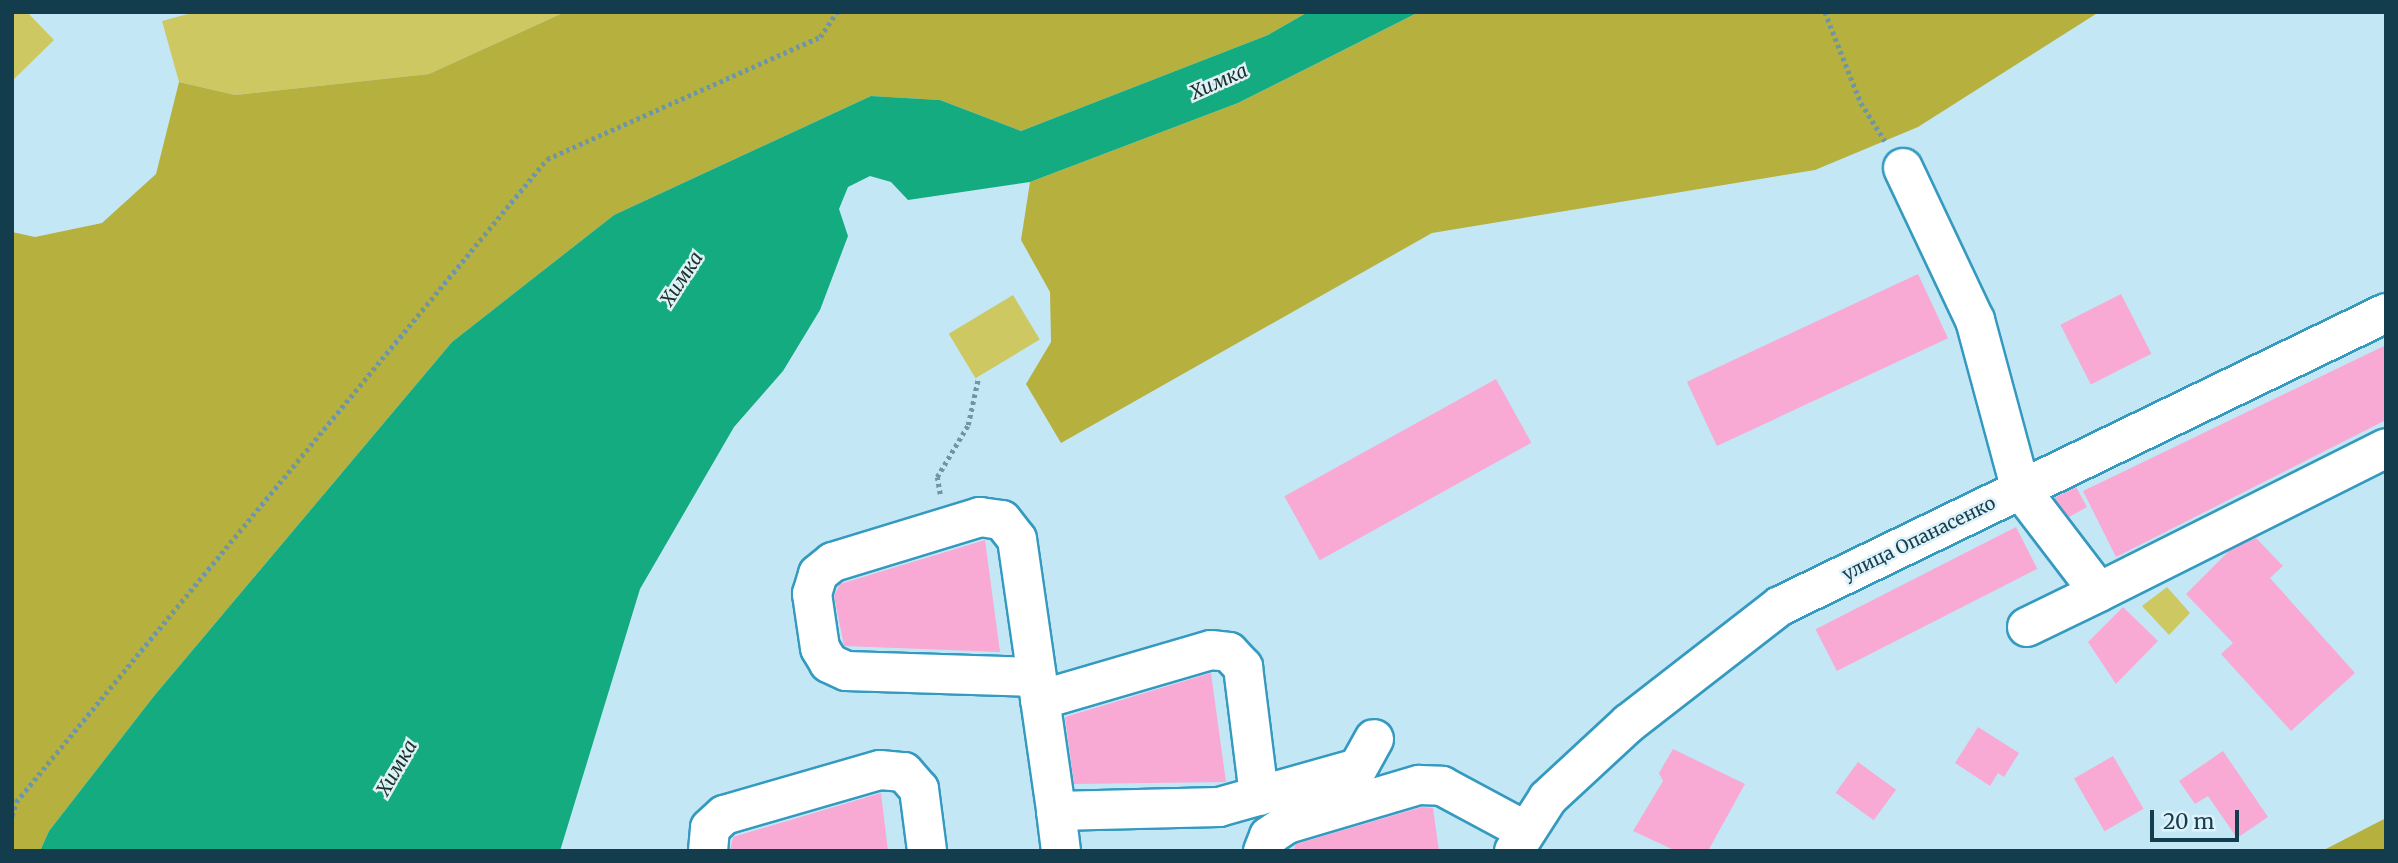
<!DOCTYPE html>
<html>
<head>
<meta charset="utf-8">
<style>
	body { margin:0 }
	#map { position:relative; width:2398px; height:863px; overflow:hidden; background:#c4e7f6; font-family:Merriweather,serif }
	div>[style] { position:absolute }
	.green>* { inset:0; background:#cdc861; transform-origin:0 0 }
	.forest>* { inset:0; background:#b6b03f }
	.water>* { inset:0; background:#13ab7f }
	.building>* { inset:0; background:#f8aad4; transform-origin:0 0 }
	.path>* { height:4.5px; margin-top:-2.25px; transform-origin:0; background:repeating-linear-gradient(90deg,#6f96a5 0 3.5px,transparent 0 7px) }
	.roads { filter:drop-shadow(2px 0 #349abf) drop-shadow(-2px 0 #349abf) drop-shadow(0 2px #349abf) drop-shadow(0 -2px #349abf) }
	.minor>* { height:38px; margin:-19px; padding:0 19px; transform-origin:19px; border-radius:19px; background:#fff }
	span { translate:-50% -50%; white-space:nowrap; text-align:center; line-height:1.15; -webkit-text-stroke:5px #dff1f9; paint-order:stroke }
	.street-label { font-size:18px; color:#133d4d }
	.water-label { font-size:19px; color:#1b3128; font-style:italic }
	.frame { position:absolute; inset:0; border:14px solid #133d4d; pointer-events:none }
	.scale { position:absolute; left:2150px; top:810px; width:89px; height:32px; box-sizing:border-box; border:4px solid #133d4d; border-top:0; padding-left:9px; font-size:21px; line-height:24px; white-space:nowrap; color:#133d4d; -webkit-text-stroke:5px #dff1f9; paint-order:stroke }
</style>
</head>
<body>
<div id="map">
	<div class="green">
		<i style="clip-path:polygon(12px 12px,27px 12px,54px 40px,12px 81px)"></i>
		<i style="clip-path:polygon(195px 12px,565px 12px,429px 74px,235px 95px,179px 82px,162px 21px)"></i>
		<i style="left:1013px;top:295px;width:52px;height:75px;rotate:59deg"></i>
		<i style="clip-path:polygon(2167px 587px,2190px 613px,2169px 635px,2142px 606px)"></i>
	</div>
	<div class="forest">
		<i style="clip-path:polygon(565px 12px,1308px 12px,1268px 35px,1021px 131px,940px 100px,871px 96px,614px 215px,452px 342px,154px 696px,49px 831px,40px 851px,12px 851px,12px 232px,35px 237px,102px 223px,156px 174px,179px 82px,235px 95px,429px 74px)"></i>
		<i style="clip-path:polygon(1419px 12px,2099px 12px,1918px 127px,1815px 170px,1432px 233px,1061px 443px,1026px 384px,1051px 342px,1050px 292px,1021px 240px,1030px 182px,1238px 103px)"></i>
		<i style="clip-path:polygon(2386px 818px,2386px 851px,2322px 851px)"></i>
	</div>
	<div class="water">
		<i style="clip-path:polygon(1308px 12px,1419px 12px,1238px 103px,1030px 182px,908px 200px,891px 182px,870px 176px,848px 187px,839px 209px,848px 236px,820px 310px,783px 371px,734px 427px,640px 589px,560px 851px,40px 851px,49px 831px,154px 696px,452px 342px,614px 215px,871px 96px,940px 100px,1021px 131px,1268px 35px)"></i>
	</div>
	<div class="building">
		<i style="left:1918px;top:274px;width:71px;height:255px;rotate:65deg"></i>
		<i style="left:2121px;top:294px;width:67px;height:68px;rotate:63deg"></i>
		<i style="clip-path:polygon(2386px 345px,2386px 420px,2116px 557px,2083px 491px)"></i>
		<i style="left:1496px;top:379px;width:73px;height:242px;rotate:61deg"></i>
		<i style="clip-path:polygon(2076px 487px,2087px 507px,2069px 517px,2054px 498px)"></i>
		<i style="left:2016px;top:527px;width:47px;height:225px;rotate:63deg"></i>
		<i style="clip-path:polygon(2256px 538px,2283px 566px,2270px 578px,2355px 673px,2291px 731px,2221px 654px,2233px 643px,2186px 594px,2230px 550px)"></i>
		<i style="clip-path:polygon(985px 540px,1000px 652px,844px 646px,834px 596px,840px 584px)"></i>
		<i style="clip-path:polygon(2123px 607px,2158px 641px,2116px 684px,2088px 642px)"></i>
		<i style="clip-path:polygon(1211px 673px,1226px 782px,1074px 784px,1065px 717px)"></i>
		<i style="clip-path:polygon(1978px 727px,2019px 753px,2004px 777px,1998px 773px,1990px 786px,1955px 763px)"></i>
		<i style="clip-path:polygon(1673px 749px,1745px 784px,1708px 851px,1676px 851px,1633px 831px,1663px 781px,1659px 773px)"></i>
		<i style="clip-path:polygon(2223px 751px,2268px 817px,2237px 838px,2208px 796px,2195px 804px,2179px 781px)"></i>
		<i style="left:2113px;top:756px;width:61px;height:45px;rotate:60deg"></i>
		<i style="left:1858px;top:762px;width:47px;height:38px;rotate:36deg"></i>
		<i style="clip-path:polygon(881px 793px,888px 851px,730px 851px,733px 837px)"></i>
		<i style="clip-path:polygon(1422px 807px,1433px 808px,1439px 851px,1293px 851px,1296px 844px)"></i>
	</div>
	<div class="path">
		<i style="left:1825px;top:12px;width:98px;rotate:68.4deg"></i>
		<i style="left:1861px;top:103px;width:45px;rotate:57.7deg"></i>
		<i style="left:940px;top:494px;width:17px;rotate:-100deg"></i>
		<i style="left:937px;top:477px;width:61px;rotate:-59.2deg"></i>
		<i style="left:968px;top:425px;width:47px;rotate:-77.7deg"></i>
		<i style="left:12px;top:816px;width:15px;rotate:-74deg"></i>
		<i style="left:16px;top:802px;width:834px;rotate:-50.45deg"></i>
		<i style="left:547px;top:159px;width:299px;rotate:-24.1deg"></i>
		<i style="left:820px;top:37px;width:30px;rotate:-56deg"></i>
	</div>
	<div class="roads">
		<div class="minor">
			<i style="left:1903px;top:168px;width:168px;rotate:64.7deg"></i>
			<i style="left:1975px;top:320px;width:176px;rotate:74.9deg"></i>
			<i style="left:2021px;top:490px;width:128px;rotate:52.6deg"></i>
			<i style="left:2099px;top:592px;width:321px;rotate:-26.6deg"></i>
			<i style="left:2027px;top:627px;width:80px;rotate:-25.9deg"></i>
			<i style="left:1036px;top:677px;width:190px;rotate:-178.2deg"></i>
			<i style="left:846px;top:671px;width:19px;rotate:-155deg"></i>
			<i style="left:829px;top:663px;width:17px;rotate:-121deg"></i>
			<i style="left:820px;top:648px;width:55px;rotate:-98.4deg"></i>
			<i style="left:812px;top:594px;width:21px;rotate:-73deg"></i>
			<i style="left:818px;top:574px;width:19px;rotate:-39deg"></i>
			<i style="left:833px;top:562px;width:154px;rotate:-17deg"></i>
			<i style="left:980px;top:517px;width:22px;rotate:8deg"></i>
			<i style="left:1002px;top:520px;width:24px;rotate:52deg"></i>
			<i style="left:1017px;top:539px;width:275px;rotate:81.8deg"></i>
			<i style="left:1056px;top:811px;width:40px;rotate:82.9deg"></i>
			<i style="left:1040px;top:700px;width:178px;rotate:-16.3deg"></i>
			<i style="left:1211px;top:650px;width:18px;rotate:6deg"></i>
			<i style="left:1229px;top:652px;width:21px;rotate:47deg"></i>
			<i style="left:1243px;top:667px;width:130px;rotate:82.9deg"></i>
			<i style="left:1056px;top:811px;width:163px;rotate:-1.4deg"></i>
			<i style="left:1219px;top:807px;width:144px;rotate:-15.7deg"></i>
			<i style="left:1358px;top:768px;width:33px;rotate:-61deg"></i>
			<i style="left:708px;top:851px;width:23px;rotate:-85deg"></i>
			<i style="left:710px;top:828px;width:19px;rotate:-43deg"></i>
			<i style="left:724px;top:815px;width:162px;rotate:-16.1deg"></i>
			<i style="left:880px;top:770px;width:24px;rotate:5deg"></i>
			<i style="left:904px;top:772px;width:23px;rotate:49deg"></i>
			<i style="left:919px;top:789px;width:63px;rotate:82.6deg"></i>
			<i style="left:1263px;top:851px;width:16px;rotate:-68deg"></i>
			<i style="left:1269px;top:836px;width:22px;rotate:-34deg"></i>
			<i style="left:1287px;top:824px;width:138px;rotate:-16.5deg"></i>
			<i style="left:1419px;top:785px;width:23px;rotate:2deg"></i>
			<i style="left:1442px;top:786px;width:93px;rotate:28.2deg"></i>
			<i style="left:1514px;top:851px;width:63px;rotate:-57.3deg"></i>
			<i style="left:1548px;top:798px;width:110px;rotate:-42.8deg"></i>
			<i style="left:1629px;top:723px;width:191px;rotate:-37.8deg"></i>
			<i style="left:1780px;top:606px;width:673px;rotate:-25.8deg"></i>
		</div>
	</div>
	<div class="street-label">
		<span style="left:1919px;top:539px;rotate:-26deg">улица Опанасенко</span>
	</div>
	<div class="water-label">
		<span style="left:1219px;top:82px;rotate:-24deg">Химка</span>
		<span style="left:682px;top:279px;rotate:-57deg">Химка</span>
		<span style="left:397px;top:768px;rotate:-60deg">Химка</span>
	</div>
	<div class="frame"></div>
	<div class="scale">20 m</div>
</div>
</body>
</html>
